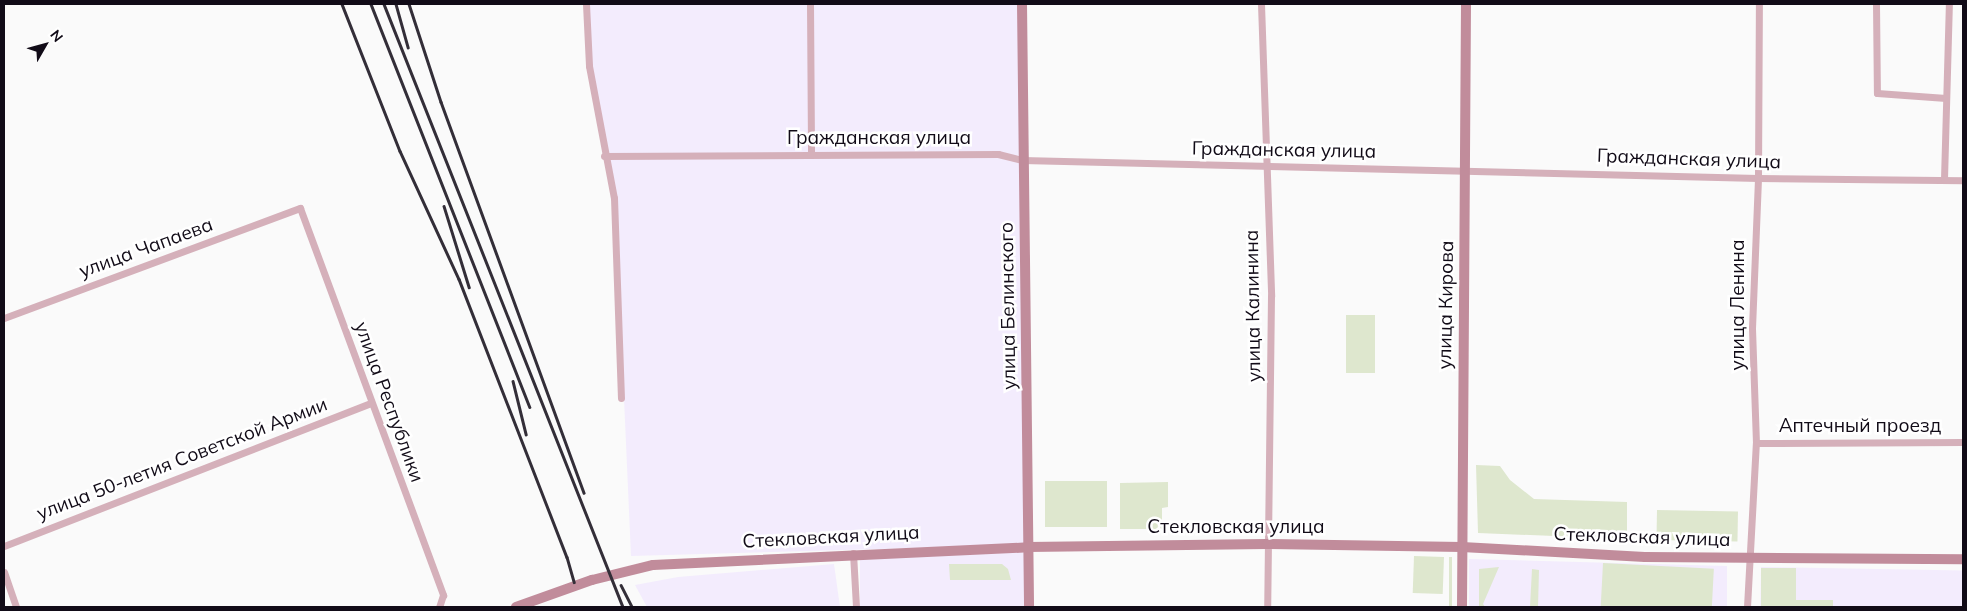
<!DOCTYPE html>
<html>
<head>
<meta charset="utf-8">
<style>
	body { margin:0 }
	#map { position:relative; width:1967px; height:611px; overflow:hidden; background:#fafafa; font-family:Mulish,sans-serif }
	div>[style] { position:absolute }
	.commercial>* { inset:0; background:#f3ecfd; transform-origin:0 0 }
	.green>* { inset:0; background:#dee7ce; transform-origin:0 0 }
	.street>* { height:7px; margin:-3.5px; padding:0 3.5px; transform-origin:3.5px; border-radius:3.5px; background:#d5b0ba }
	.secondary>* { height:10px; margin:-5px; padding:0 5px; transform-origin:5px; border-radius:5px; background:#c18c9b }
	.rail>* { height:2.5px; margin:-1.25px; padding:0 1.25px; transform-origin:1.25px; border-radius:1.25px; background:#332e38 }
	span { translate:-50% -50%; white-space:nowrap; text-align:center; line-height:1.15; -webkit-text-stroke:5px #fff; paint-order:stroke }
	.street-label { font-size:19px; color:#110b17 }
	.frame { position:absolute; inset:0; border:5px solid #110b17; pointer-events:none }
	.north { position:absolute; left:20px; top:20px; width:50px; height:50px; -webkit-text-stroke:4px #fff; paint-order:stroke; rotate:52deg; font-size:14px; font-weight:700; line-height:20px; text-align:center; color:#110b17 }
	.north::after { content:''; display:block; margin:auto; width:18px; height:22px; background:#110b17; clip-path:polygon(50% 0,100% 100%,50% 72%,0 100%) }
</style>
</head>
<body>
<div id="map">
	<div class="commercial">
		<i style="clip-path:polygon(589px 4px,1021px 4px,1025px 545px,631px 556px,615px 196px,591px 61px)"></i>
		<i style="left:1026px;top:551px;width:56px;height:166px;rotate:90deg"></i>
		<i style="clip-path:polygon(1469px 559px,1727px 566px,1727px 607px,1469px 607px)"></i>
		<i style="clip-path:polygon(834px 564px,840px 607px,647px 607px,635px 585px,678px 577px)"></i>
		<i style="left:1761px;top:567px;width:202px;height:40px;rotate:1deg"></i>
	</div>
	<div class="green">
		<i style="left:1346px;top:315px;width:29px;height:58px"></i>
		<i style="clip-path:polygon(1476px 465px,1500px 466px,1510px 480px,1534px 499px,1627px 502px,1627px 539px,1478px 533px)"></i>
		<i style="left:1045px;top:481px;width:62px;height:46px"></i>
		<i style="clip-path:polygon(1168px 482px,1168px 507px,1162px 508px,1162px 529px,1120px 529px,1120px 483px)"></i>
		<i style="left:1657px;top:510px;width:81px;height:30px;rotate:1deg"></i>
		<i style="left:1414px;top:556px;width:30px;height:37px;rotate:2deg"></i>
		<i style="left:1449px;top:557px;width:3px;height:50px"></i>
		<i style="left:1603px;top:563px;width:111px;height:44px;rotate:3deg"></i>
		<i style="clip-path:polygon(949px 564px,1002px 564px,1008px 569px,1011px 580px,950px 580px)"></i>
		<i style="clip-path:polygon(1499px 567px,1483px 604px,1485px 607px,1479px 607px,1479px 569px)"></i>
		<i style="clip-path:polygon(1761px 568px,1796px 568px,1796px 600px,1833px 600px,1833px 607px,1761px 607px)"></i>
		<i style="clip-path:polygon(1532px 569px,1539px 570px,1538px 607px,1530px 607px)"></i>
	</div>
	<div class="street">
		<i style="left:586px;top:4px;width:62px;rotate:87.2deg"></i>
		<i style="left:589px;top:66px;width:134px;rotate:79.3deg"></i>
		<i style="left:614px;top:198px;width:200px;rotate:88deg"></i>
		<i style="left:810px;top:4px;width:151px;rotate:89.6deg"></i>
		<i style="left:1261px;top:4px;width:292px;rotate:88deg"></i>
		<i style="left:1271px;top:296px;width:311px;rotate:90.7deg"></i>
		<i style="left:1876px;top:4px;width:89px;rotate:89.4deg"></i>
		<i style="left:1877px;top:93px;width:69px;rotate:4.1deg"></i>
		<i style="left:604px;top:156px;width:394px;rotate:-0.3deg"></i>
		<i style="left:998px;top:154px;width:25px;rotate:14deg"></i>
		<i style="left:1022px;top:160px;width:736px;rotate:1.4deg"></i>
		<i style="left:1758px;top:178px;width:205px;rotate:0.6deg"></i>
		<i style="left:1944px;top:179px;width:175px;rotate:-88.4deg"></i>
		<i style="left:4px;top:318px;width:316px;rotate:-20.4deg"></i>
		<i style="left:300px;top:208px;width:413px;rotate:69.7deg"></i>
		<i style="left:443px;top:595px;width:13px;rotate:108deg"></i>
		<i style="left:1756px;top:443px;width:207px;rotate:-0.3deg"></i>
		<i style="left:4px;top:546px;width:394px;rotate:-21.3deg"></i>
		<i style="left:853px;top:553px;width:54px;rotate:86.8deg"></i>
		<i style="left:4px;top:572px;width:37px;rotate:71deg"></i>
		<i style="left:1747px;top:607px;width:164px;rotate:-86.9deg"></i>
		<i style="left:1756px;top:443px;width:115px;rotate:-92deg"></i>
		<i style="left:1752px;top:328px;width:150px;rotate:-87.7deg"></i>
		<i style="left:1758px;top:178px;width:174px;rotate:-89.7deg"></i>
	</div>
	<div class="secondary">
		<i style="left:1022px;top:4px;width:603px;rotate:89.33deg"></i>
		<i style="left:516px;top:607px;width:81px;rotate:-19.6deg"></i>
		<i style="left:592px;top:580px;width:63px;rotate:-13.8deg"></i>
		<i style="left:653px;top:565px;width:375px;rotate:-2.7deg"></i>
		<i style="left:1028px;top:547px;width:239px;rotate:-0.7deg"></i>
		<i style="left:1267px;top:544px;width:195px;rotate:0.9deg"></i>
		<i style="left:1462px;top:547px;width:183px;rotate:3.1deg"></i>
		<i style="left:1645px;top:557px;width:318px;rotate:0.4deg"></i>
		<i style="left:1462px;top:607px;width:603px;rotate:-89.62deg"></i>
	</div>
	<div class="rail">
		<i style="left:342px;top:4px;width:158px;rotate:68.5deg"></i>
		<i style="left:400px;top:151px;width:141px;rotate:65.3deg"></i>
		<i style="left:459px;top:279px;width:298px;rotate:68.8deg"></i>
		<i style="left:567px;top:557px;width:26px;rotate:74deg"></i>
		<i style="left:371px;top:4px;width:433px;rotate:68.5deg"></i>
		<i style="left:384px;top:4px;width:649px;rotate:68.38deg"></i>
		<i style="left:396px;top:4px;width:45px;rotate:74.4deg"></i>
		<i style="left:409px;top:4px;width:103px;rotate:71.9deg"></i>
		<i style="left:441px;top:102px;width:416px;rotate:69.9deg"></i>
		<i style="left:444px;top:206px;width:85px;rotate:72.8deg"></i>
		<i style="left:513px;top:381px;width:55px;rotate:76.2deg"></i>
		<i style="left:621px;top:585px;width:25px;rotate:63deg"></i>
	</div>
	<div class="street-label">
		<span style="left:879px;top:138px">Гражданская улица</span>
		<span style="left:1284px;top:150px;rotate:1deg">Гражданская улица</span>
		<span style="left:1689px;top:159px;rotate:2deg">Гражданская улица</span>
		<span style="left:146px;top:248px;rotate:-20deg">улица Чапаева</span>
		<span style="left:1446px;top:305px;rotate:-89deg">улица Кирова</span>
		<span style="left:1738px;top:305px;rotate:-90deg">улица Ленина</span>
		<span style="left:1008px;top:306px;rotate:-91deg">улица Белинского</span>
		<span style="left:1253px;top:306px;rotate:-91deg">улица Калинина</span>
		<span style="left:389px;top:402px;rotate:70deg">улица Республики</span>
		<span style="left:1860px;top:426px">Аптечный проезд</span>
		<span style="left:182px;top:459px;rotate:-21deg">улица 50-летия Советской Армии</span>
		<span style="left:1236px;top:527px">Стекловская улица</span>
		<span style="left:831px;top:537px;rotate:-3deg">Стекловская улица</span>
		<span style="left:1642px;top:537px;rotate:2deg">Стекловская улица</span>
	</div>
	<div class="frame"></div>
	<div class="north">N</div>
</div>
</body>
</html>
